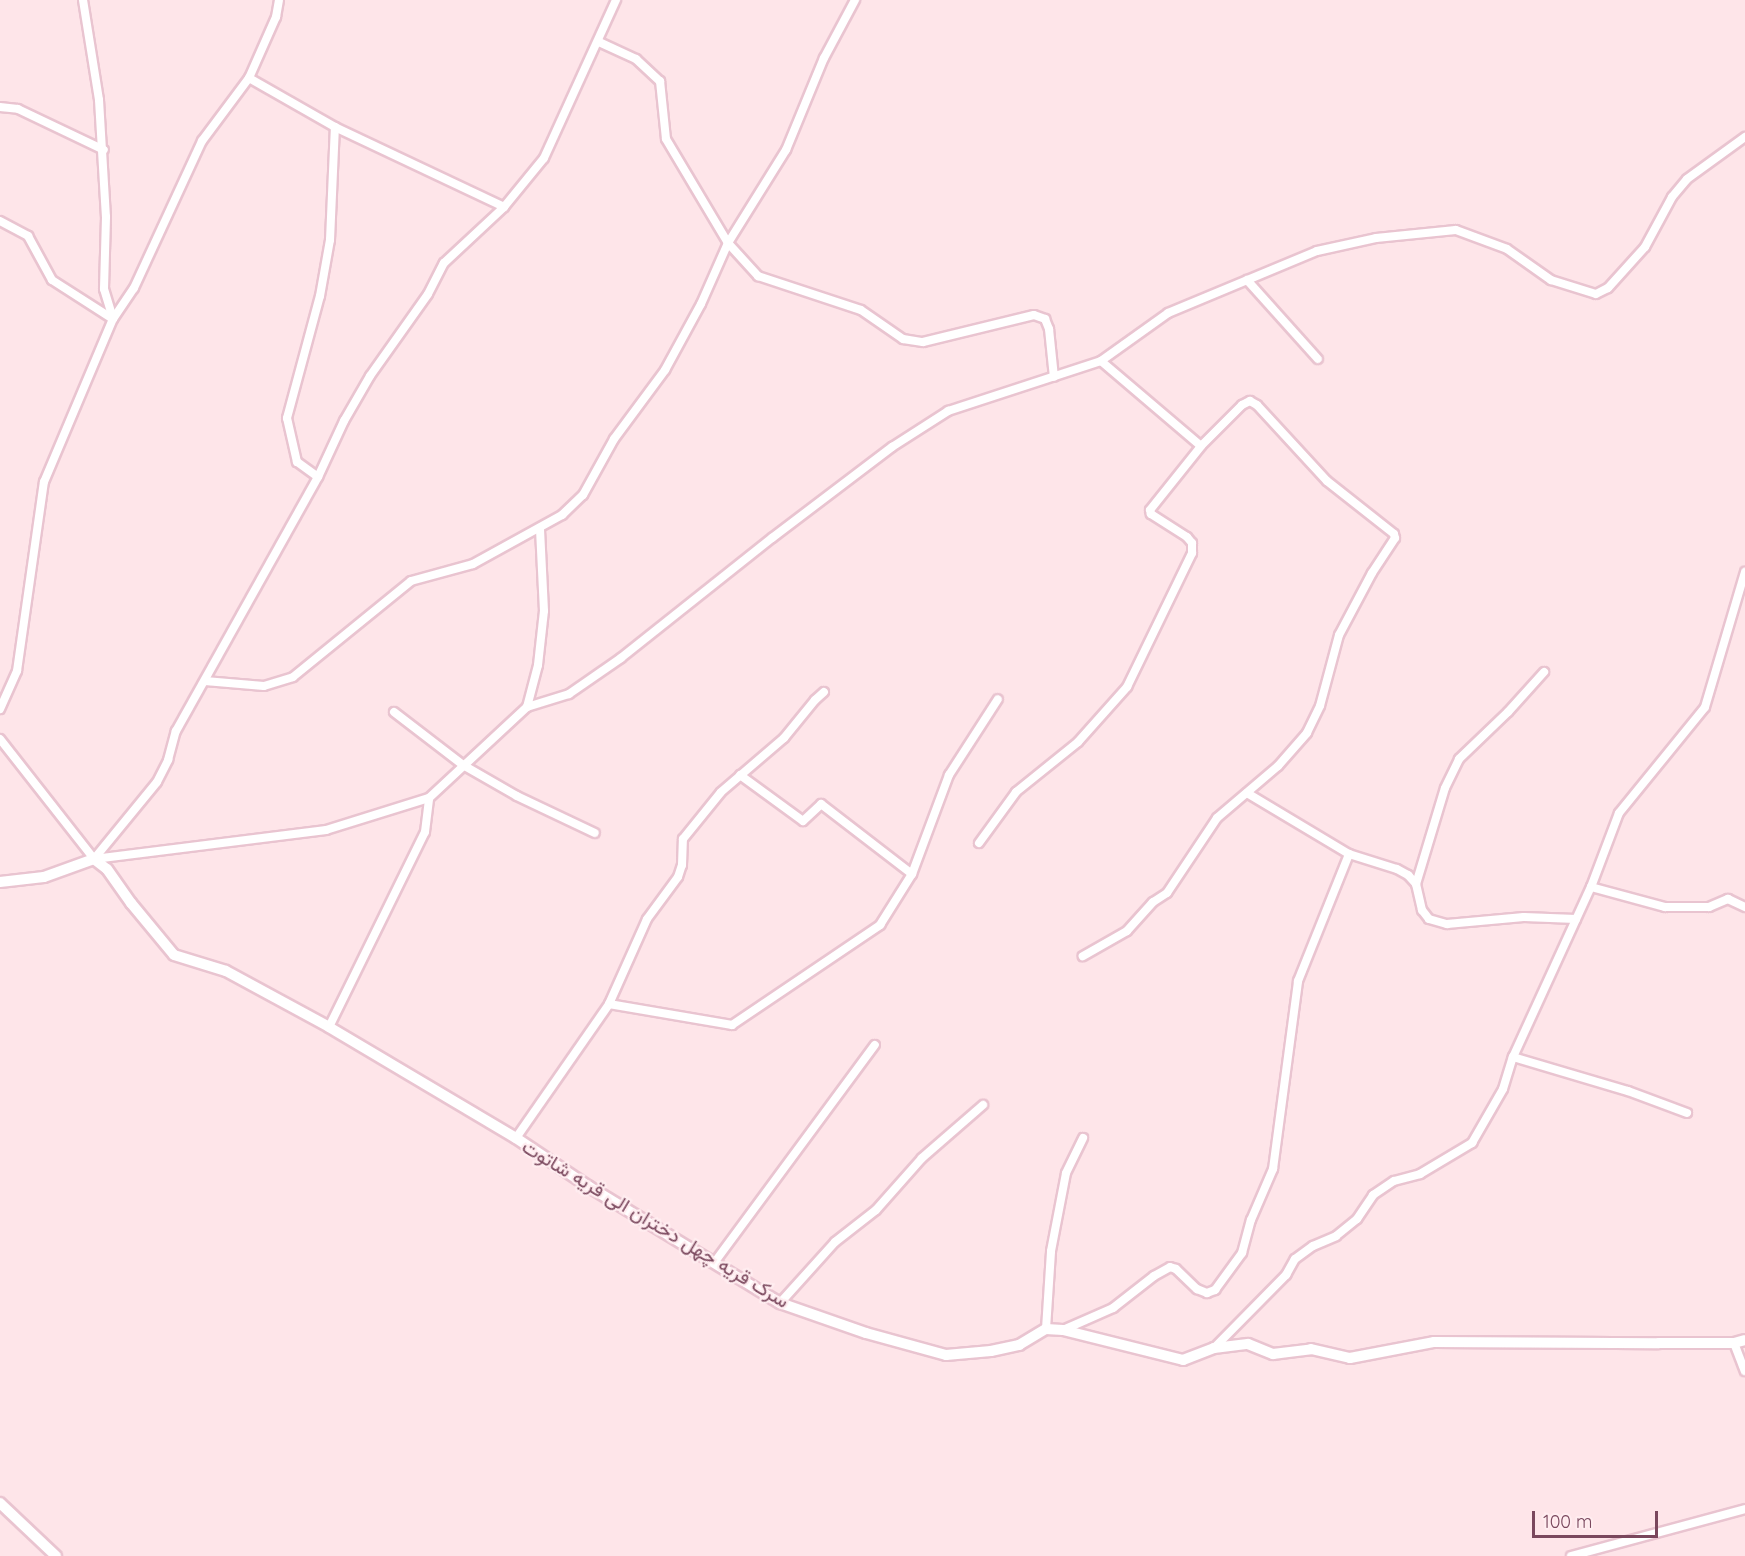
<!DOCTYPE html>
<html>
<head>
<meta charset="utf-8">
<style>
	body { margin:0 }
	#map { position:relative; width:1745px; height:1556px; overflow:hidden; background:#fee5e9; font-family:Quicksand,Vazirmatn,sans-serif }
	div>[style] { position:absolute }
	.roads { filter:drop-shadow(2px 0 #e9c4d0) drop-shadow(-2px 0 #e9c4d0) drop-shadow(0 2px #e9c4d0) drop-shadow(0 -2px #e9c4d0) }
	.street>* { height:8px; margin:-4px; padding:0 4px; transform-origin:4px; border-radius:4px; background:#fff }
	.secondary>* { height:10px; margin:-5px; padding:0 5px; transform-origin:5px; border-radius:5px; background:#fff }
	span { translate:-50% -50%; white-space:nowrap; text-align:center; line-height:1.15; -webkit-text-stroke:4.5px #ffedf0; paint-order:stroke }
	.street-label { font-size:20px; color:#7a475d }
	.scale { position:absolute; left:1532px; top:1511px; width:126px; height:27px; box-sizing:border-box; border:3px solid #7a475d; border-top:0; padding-left:8px; font-size:18px; line-height:21px; white-space:nowrap; color:#7a475d; -webkit-text-stroke:4px #ffedf0; paint-order:stroke }
</style>
</head>
<body>
<div id="map">
	<div class="roads">
		<div class="street">
			<i style="left:83px;top:0;width:101px;rotate:80.9deg"></i>
			<i style="left:99px;top:100px;width:117px;rotate:86.6deg"></i>
			<i style="left:106px;top:217px;width:72px;rotate:91.6deg"></i>
			<i style="left:104px;top:289px;width:31px;rotate:73deg"></i>
			<i style="left:599px;top:42px;width:41px;rotate:24.7deg"></i>
			<i style="left:636px;top:59px;width:33px;rotate:43deg"></i>
			<i style="left:660px;top:81px;width:58px;rotate:84.1deg"></i>
			<i style="left:666px;top:139px;width:121px;rotate:59.2deg"></i>
			<i style="left:728px;top:243px;width:45px;rotate:47.7deg"></i>
			<i style="left:758px;top:276px;width:108px;rotate:18.3deg"></i>
			<i style="left:861px;top:310px;width:51px;rotate:34.6deg"></i>
			<i style="left:903px;top:339px;width:20px;rotate:9deg"></i>
			<i style="left:923px;top:342px;width:114px;rotate:-13.7deg"></i>
			<i style="left:1034px;top:315px;width:12px;rotate:20deg"></i>
			<i style="left:1045px;top:319px;width:11px;rotate:68deg"></i>
			<i style="left:1049px;top:329px;width:48px;rotate:84.1deg"></i>
			<i style="left:249px;top:78px;width:99px;rotate:29.7deg"></i>
			<i style="left:335px;top:127px;width:187px;rotate:25.3deg"></i>
			<i style="left:0;top:107px;width:18px;rotate:6deg"></i>
			<i style="left:18px;top:109px;width:95px;rotate:25.5deg"></i>
			<i style="left:0;top:221px;width:32px;rotate:28deg"></i>
			<i style="left:28px;top:236px;width:50px;rotate:61.4deg"></i>
			<i style="left:52px;top:280px;width:72px;rotate:32.6deg"></i>
			<i style="left:1247px;top:280px;width:106px;rotate:48.1deg"></i>
			<i style="left:1101px;top:361px;width:131px;rotate:40.4deg"></i>
			<i style="left:318px;top:477px;width:26px;rotate:-144deg"></i>
			<i style="left:297px;top:462px;width:45px;rotate:-102.8deg"></i>
			<i style="left:287px;top:418px;width:126px;rotate:-74.9deg"></i>
			<i style="left:320px;top:296px;width:57px;rotate:-79.9deg"></i>
			<i style="left:330px;top:240px;width:113px;rotate:-87.5deg"></i>
			<i style="left:205px;top:681px;width:59px;rotate:4.8deg"></i>
			<i style="left:264px;top:686px;width:30px;rotate:-17deg"></i>
			<i style="left:293px;top:677px;width:152px;rotate:-39.1deg"></i>
			<i style="left:411px;top:581px;width:64px;rotate:-15.3deg"></i>
			<i style="left:473px;top:564px;width:102px;rotate:-28.8deg"></i>
			<i style="left:562px;top:515px;width:29px;rotate:-44deg"></i>
			<i style="left:583px;top:495px;width:64px;rotate:-61deg"></i>
			<i style="left:614px;top:439px;width:86px;rotate:-53.5deg"></i>
			<i style="left:665px;top:370px;width:75px;rotate:-61.4deg"></i>
			<i style="left:701px;top:304px;width:67px;rotate:-66.1deg"></i>
			<i style="left:728px;top:243px;width:110px;rotate:-58.1deg"></i>
			<i style="left:786px;top:150px;width:100px;rotate:-67.6deg"></i>
			<i style="left:824px;top:58px;width:66px;rotate:-61.9deg"></i>
			<i style="left:527px;top:707px;width:43px;rotate:-75.3deg"></i>
			<i style="left:538px;top:665px;width:54px;rotate:-83.7deg"></i>
			<i style="left:544px;top:611px;width:83px;rotate:-92.8deg"></i>
			<i style="left:0;top:709px;width:42px;rotate:-65.9deg"></i>
			<i style="left:17px;top:671px;width:191px;rotate:-81.9deg"></i>
			<i style="left:44px;top:482px;width:177px;rotate:-67.1deg"></i>
			<i style="left:113px;top:319px;width:37px;rotate:-56deg"></i>
			<i style="left:134px;top:288px;width:162px;rotate:-65.2deg"></i>
			<i style="left:202px;top:141px;width:79px;rotate:-53.3deg"></i>
			<i style="left:249px;top:78px;width:67px;rotate:-66.1deg"></i>
			<i style="left:276px;top:17px;width:17px;rotate:-80deg"></i>
			<i style="left:394px;top:712px;width:87px;rotate:37.5deg"></i>
			<i style="left:463px;top:765px;width:62px;rotate:29.9deg"></i>
			<i style="left:517px;top:796px;width:86px;rotate:25.4deg"></i>
			<i style="left:0;top:739px;width:152px;rotate:51.9deg"></i>
			<i style="left:740px;top:775px;width:78px;rotate:36.1deg"></i>
			<i style="left:803px;top:821px;width:25px;rotate:-43deg"></i>
			<i style="left:821px;top:804px;width:115px;rotate:37.6deg"></i>
			<i style="left:1247px;top:793px;width:119px;rotate:30.9deg"></i>
			<i style="left:1349px;top:854px;width:50px;rotate:17.4deg"></i>
			<i style="left:1397px;top:869px;width:13px;rotate:29deg"></i>
			<i style="left:1408px;top:875px;width:12px;rotate:48deg"></i>
			<i style="left:1416px;top:884px;width:27px;rotate:77deg"></i>
			<i style="left:1422px;top:910px;width:11px;rotate:52deg"></i>
			<i style="left:1429px;top:919px;width:19px;rotate:16deg"></i>
			<i style="left:1447px;top:924px;width:77px;rotate:-5.2deg"></i>
			<i style="left:1524px;top:917px;width:52px;rotate:2.2deg"></i>
			<i style="left:979px;top:843px;width:63px;rotate:-54deg"></i>
			<i style="left:1016px;top:792px;width:80px;rotate:-38.9deg"></i>
			<i style="left:1078px;top:742px;width:74px;rotate:-48.3deg"></i>
			<i style="left:1127px;top:687px;width:149px;rotate:-64.1deg"></i>
			<i style="left:1192px;top:553px;width:10px;rotate:-90deg"></i>
			<i style="left:1192px;top:543px;width:8px;rotate:-130deg"></i>
			<i style="left:1187px;top:537px;width:43px;rotate:-147.4deg"></i>
			<i style="left:1151px;top:514px;width:4px;rotate:-104deg"></i>
			<i style="left:1150px;top:510px;width:82px;rotate:-51.4deg"></i>
			<i style="left:1201px;top:446px;width:58px;rotate:-45deg"></i>
			<i style="left:1242px;top:405px;width:9px;rotate:-27deg"></i>
			<i style="left:1250px;top:401px;width:8px;rotate:30deg"></i>
			<i style="left:1257px;top:405px;width:103px;rotate:47.4deg"></i>
			<i style="left:1327px;top:481px;width:85px;rotate:38.3deg"></i>
			<i style="left:1394px;top:534px;width:4px;rotate:76deg"></i>
			<i style="left:1395px;top:538px;width:42px;rotate:123.3deg"></i>
			<i style="left:1372px;top:573px;width:70px;rotate:118deg"></i>
			<i style="left:1339px;top:635px;width:73px;rotate:105deg"></i>
			<i style="left:1320px;top:706px;width:30px;rotate:116deg"></i>
			<i style="left:1307px;top:733px;width:44px;rotate:131.3deg"></i>
			<i style="left:1278px;top:766px;width:80px;rotate:139.6deg"></i>
			<i style="left:1217px;top:818px;width:90px;rotate:123.7deg"></i>
			<i style="left:1167px;top:893px;width:17px;rotate:147deg"></i>
			<i style="left:1153px;top:902px;width:39px;rotate:132deg"></i>
			<i style="left:1127px;top:931px;width:51px;rotate:150.4deg"></i>
			<i style="left:94px;top:859px;width:234px;rotate:-7.1deg"></i>
			<i style="left:326px;top:830px;width:108px;rotate:-17.3deg"></i>
			<i style="left:429px;top:798px;width:134px;rotate:-42.9deg"></i>
			<i style="left:527px;top:707px;width:44px;rotate:-17.2deg"></i>
			<i style="left:569px;top:694px;width:63px;rotate:-34.7deg"></i>
			<i style="left:621px;top:658px;width:193px;rotate:-38.5deg"></i>
			<i style="left:772px;top:538px;width:151px;rotate:-37.2deg"></i>
			<i style="left:892px;top:447px;width:67px;rotate:-32.7deg"></i>
			<i style="left:948px;top:411px;width:161px;rotate:-18.1deg"></i>
			<i style="left:1101px;top:361px;width:82px;rotate:-35.6deg"></i>
			<i style="left:1168px;top:313px;width:161px;rotate:-22.6deg"></i>
			<i style="left:1317px;top:251px;width:60px;rotate:-12.4deg"></i>
			<i style="left:1376px;top:238px;width:80px;rotate:-5.7deg"></i>
			<i style="left:1456px;top:230px;width:54px;rotate:20.4deg"></i>
			<i style="left:1507px;top:249px;width:54px;rotate:35.2deg"></i>
			<i style="left:1551px;top:280px;width:47px;rotate:17.3deg"></i>
			<i style="left:1596px;top:294px;width:13px;rotate:-27deg"></i>
			<i style="left:1608px;top:288px;width:55px;rotate:-47.9deg"></i>
			<i style="left:1645px;top:247px;width:57px;rotate:-61.6deg"></i>
			<i style="left:1672px;top:197px;width:23px;rotate:-50deg"></i>
			<i style="left:1687px;top:179px;width:72px;rotate:-35.9deg"></i>
			<i style="left:94px;top:859px;width:99px;rotate:-50.7deg"></i>
			<i style="left:157px;top:782px;width:25px;rotate:-63deg"></i>
			<i style="left:168px;top:760px;width:30px;rotate:-75deg"></i>
			<i style="left:176px;top:731px;width:291px;rotate:-60.8deg"></i>
			<i style="left:318px;top:477px;width:62px;rotate:-65.1deg"></i>
			<i style="left:344px;top:421px;width:52px;rotate:-60deg"></i>
			<i style="left:370px;top:376px;width:100px;rotate:-54.7deg"></i>
			<i style="left:428px;top:294px;width:35px;rotate:-63deg"></i>
			<i style="left:444px;top:263px;width:82px;rotate:-43deg"></i>
			<i style="left:504px;top:207px;width:63px;rotate:-50.8deg"></i>
			<i style="left:544px;top:158px;width:174px;rotate:-65.5deg"></i>
			<i style="left:1416px;top:884px;width:100px;rotate:-73.2deg"></i>
			<i style="left:1445px;top:788px;width:32px;rotate:-64deg"></i>
			<i style="left:1459px;top:759px;width:68px;rotate:-43.8deg"></i>
			<i style="left:1508px;top:712px;width:54px;rotate:-48deg"></i>
			<i style="left:1591px;top:887px;width:77px;rotate:15.1deg"></i>
			<i style="left:1665px;top:907px;width:44px"></i>
			<i style="left:1709px;top:907px;width:21px;rotate:-23deg"></i>
			<i style="left:1728px;top:899px;width:19px;rotate:25deg"></i>
			<i style="left:609px;top:1004px;width:125px;rotate:9.7deg"></i>
			<i style="left:732px;top:1025px;width:179px;rotate:-34deg"></i>
			<i style="left:880px;top:925px;width:60px;rotate:-57.9deg"></i>
			<i style="left:912px;top:874px;width:106px;rotate:-69.5deg"></i>
			<i style="left:949px;top:775px;width:90px;rotate:-57.2deg"></i>
			<i style="left:329px;top:1027px;width:217px;rotate:-63.8deg"></i>
			<i style="left:425px;top:832px;width:34px;rotate:-83deg"></i>
			<i style="left:1513px;top:1057px;width:120px;rotate:16.5deg"></i>
			<i style="left:1628px;top:1091px;width:63px;rotate:20.4deg"></i>
			<i style="left:516px;top:1138px;width:163px;rotate:-55.2deg"></i>
			<i style="left:609px;top:1004px;width:93px;rotate:-65.9deg"></i>
			<i style="left:647px;top:919px;width:52px;rotate:-53.6deg"></i>
			<i style="left:678px;top:877px;width:13px;rotate:-72deg"></i>
			<i style="left:682px;top:865px;width:26px;rotate:-88deg"></i>
			<i style="left:683px;top:839px;width:60px;rotate:-51deg"></i>
			<i style="left:721px;top:792px;width:83px;rotate:-40.6deg"></i>
			<i style="left:784px;top:738px;width:49px;rotate:-50.8deg"></i>
			<i style="left:815px;top:700px;width:12px;rotate:-42deg"></i>
			<i style="left:714px;top:1263px;width:271px;rotate:-53.6deg"></i>
			<i style="left:780px;top:1303px;width:82px;rotate:-48deg"></i>
			<i style="left:835px;top:1242px;width:52px;rotate:-38deg"></i>
			<i style="left:876px;top:1210px;width:69px;rotate:-48.5deg"></i>
			<i style="left:922px;top:1158px;width:81px;rotate:-41deg"></i>
			<i style="left:1046px;top:1329px;width:78px;rotate:-86.3deg"></i>
			<i style="left:1051px;top:1251px;width:79px;rotate:-79.1deg"></i>
			<i style="left:1066px;top:1173px;width:39px;rotate:-64deg"></i>
			<i style="left:1063px;top:1330px;width:55px;rotate:-23.7deg"></i>
			<i style="left:1113px;top:1308px;width:52px;rotate:-38deg"></i>
			<i style="left:1154px;top:1276px;width:18px;rotate:-29deg"></i>
			<i style="left:1170px;top:1267px;width:6px;rotate:18deg"></i>
			<i style="left:1176px;top:1269px;width:29px;rotate:44deg"></i>
			<i style="left:1197px;top:1289px;width:11px;rotate:22deg"></i>
			<i style="left:1207px;top:1293px;width:9px;rotate:-21deg"></i>
			<i style="left:1215px;top:1290px;width:46px;rotate:-53.9deg"></i>
			<i style="left:1242px;top:1253px;width:34px;rotate:-75deg"></i>
			<i style="left:1251px;top:1220px;width:56px;rotate:-66.7deg"></i>
			<i style="left:1273px;top:1169px;width:190px;rotate:-82.4deg"></i>
			<i style="left:1298px;top:981px;width:137px;rotate:-68.1deg"></i>
			<i style="left:1734px;top:1343px;width:30px;rotate:69deg"></i>
			<i style="left:1214px;top:1348px;width:103px;rotate:-45.4deg"></i>
			<i style="left:1286px;top:1275px;width:18px;rotate:-61deg"></i>
			<i style="left:1295px;top:1259px;width:22px;rotate:-36deg"></i>
			<i style="left:1313px;top:1246px;width:25px;rotate:-23deg"></i>
			<i style="left:1336px;top:1236px;width:27px;rotate:-39deg"></i>
			<i style="left:1357px;top:1219px;width:29px;rotate:-56deg"></i>
			<i style="left:1373px;top:1195px;width:25px;rotate:-34deg"></i>
			<i style="left:1394px;top:1181px;width:27px;rotate:-15deg"></i>
			<i style="left:1420px;top:1174px;width:61px;rotate:-30.8deg"></i>
			<i style="left:1472px;top:1143px;width:62px;rotate:-60.1deg"></i>
			<i style="left:1503px;top:1089px;width:34px;rotate:-73deg"></i>
			<i style="left:1513px;top:1057px;width:187px;rotate:-65.4deg"></i>
			<i style="left:1591px;top:887px;width:79px;rotate:-69.3deg"></i>
			<i style="left:1619px;top:813px;width:136px;rotate:-50.9deg"></i>
			<i style="left:1705px;top:707px;width:141px;rotate:-73.5deg"></i>
			<i style="left:1571px;top:1556px;width:180px;rotate:-15.1deg"></i>
		</div>
		<div class="secondary">
			<i style="left:0;top:882px;width:44px;rotate:-6.5deg"></i>
			<i style="left:44px;top:877px;width:53px;rotate:-19.8deg"></i>
			<i style="left:94px;top:859px;width:16px;rotate:38deg"></i>
			<i style="left:107px;top:869px;width:42px;rotate:54.8deg"></i>
			<i style="left:131px;top:903px;width:67px;rotate:50.4deg"></i>
			<i style="left:174px;top:955px;width:54px;rotate:17.1deg"></i>
			<i style="left:226px;top:971px;width:117px;rotate:28.5deg"></i>
			<i style="left:329px;top:1027px;width:217px;rotate:30.7deg"></i>
			<i style="left:516px;top:1138px;width:87px;rotate:33.7deg"></i>
			<i style="left:588px;top:1186px;width:225px;rotate:31.4deg"></i>
			<i style="left:780px;top:1303px;width:91px;rotate:19.2deg"></i>
			<i style="left:866px;top:1333px;width:83px;rotate:15.4deg"></i>
			<i style="left:946px;top:1355px;width:45px;rotate:-5.1deg"></i>
			<i style="left:991px;top:1351px;width:29px;rotate:-12deg"></i>
			<i style="left:1019px;top:1345px;width:31px;rotate:-31deg"></i>
			<i style="left:1046px;top:1329px;width:17px;rotate:3deg"></i>
			<i style="left:1063px;top:1330px;width:124px;rotate:14deg"></i>
			<i style="left:1183px;top:1360px;width:33px;rotate:-21deg"></i>
			<i style="left:1214px;top:1348px;width:34px;rotate:-7deg"></i>
			<i style="left:1248px;top:1344px;width:27px;rotate:22deg"></i>
			<i style="left:1273px;top:1354px;width:38px;rotate:-7deg"></i>
			<i style="left:1311px;top:1349px;width:40px;rotate:13deg"></i>
			<i style="left:1350px;top:1358px;width:86px;rotate:-10.8deg"></i>
			<i style="left:1434px;top:1342px;width:225px;rotate:0.3deg"></i>
			<i style="left:1659px;top:1343px;width:75px"></i>
			<i style="left:1734px;top:1343px;width:11px;rotate:-15deg"></i>
			<i style="left:0;top:1503px;width:77px;rotate:43.4deg"></i>
		</div>
	</div>
	<div class="street-label">
		<span style="left:656px;top:1223px;rotate:31deg">سرک قریه چهل دختران الی قریه شاتوت</span>
	</div>
	<div class="scale">100 m</div>
</div>
</body>
</html>
